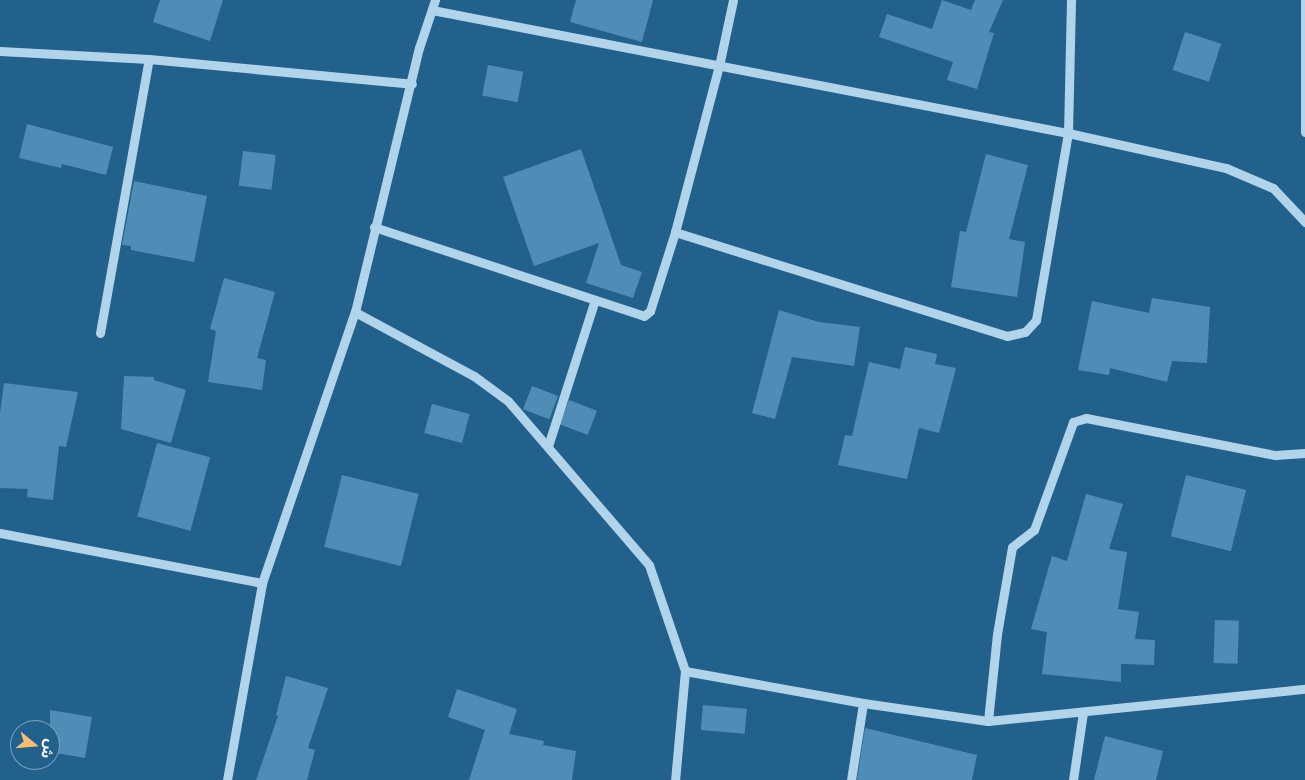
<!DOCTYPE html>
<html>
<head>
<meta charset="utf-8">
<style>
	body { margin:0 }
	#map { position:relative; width:1305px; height:780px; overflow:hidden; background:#23618d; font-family:"Work Sans","Noto Sans Arabic",sans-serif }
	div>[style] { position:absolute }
	.building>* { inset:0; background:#508db6; transform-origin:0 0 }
	.minor>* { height:9px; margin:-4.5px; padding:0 4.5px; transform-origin:4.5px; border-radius:4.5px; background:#b2d4eb }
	span { translate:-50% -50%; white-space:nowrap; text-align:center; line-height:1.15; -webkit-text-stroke:5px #23618d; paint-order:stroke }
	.north { position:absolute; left:10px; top:720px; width:50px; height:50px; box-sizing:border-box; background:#23618d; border:1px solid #7ba0bb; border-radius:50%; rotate:107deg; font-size:14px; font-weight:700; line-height:20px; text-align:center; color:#fff }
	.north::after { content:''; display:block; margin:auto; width:18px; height:22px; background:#f6bd75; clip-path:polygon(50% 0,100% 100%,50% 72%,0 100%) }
</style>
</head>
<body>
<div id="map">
	<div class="building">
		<i style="clip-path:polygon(160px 0,223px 0,210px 41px,153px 22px)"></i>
		<i style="clip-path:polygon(576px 0,653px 0,642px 42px,570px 22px)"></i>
		<i style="clip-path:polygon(942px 0,971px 10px,975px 0,1003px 0,989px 32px,994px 33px,977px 89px,947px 80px,953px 62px,879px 37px,887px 14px,932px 29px)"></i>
		<i style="left:1185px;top:32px;width:38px;height:40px;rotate:18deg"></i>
		<i style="left:488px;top:65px;width:36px;height:31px;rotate:11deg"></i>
		<i style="clip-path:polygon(27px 124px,113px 147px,106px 175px,62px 164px,61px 168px,19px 158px)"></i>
		<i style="clip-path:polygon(581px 149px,621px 265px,642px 272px,633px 298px,586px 283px,599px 243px,534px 266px,503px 177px)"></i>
		<i style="left:243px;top:151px;width:33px;height:35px;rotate:7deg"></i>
		<i style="clip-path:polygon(986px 154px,1028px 165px,1009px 239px,1025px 242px,1017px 297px,951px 287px,960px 231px,966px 232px)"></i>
		<i style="clip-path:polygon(134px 181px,207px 196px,194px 262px,131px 250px,131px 246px,122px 245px)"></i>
		<i style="clip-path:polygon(224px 278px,275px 292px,257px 358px,266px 360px,262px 390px,208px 382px,216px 331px,210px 329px)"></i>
		<i style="clip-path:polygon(1152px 298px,1210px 307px,1207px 363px,1172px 361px,1167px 382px,1110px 368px,1109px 375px,1078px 370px,1092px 301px,1149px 313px)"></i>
		<i style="clip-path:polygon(779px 310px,819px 322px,860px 327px,854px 366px,792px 357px,775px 419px,752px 413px)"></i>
		<i style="clip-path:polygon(905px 347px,937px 354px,935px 364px,956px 368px,939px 433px,919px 428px,907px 479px,838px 465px,845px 435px,852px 436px,869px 362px,900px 369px)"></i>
		<i style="clip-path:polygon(124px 376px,154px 377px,154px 380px,186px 390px,171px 443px,121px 429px)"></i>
		<i style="clip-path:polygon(4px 383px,78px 392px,66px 447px,59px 446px,53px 500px,27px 497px,28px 489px,0 488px,0 413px)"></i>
		<i style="left:532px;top:386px;width:28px;height:25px;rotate:21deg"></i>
		<i style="left:569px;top:400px;width:30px;height:26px;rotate:21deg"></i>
		<i style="left:432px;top:404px;width:39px;height:30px;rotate:15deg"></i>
		<i style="left:157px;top:443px;width:55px;height:76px;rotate:15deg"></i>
		<i style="left:342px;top:475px;width:79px;height:74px;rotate:14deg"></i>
		<i style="left:1186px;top:475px;width:62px;height:63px;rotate:14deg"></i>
		<i style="clip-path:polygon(1086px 494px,1123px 504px,1109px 549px,1127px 552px,1118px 609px,1139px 612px,1135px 639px,1155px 640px,1154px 665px,1121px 664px,1121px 682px,1042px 674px,1047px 632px,1031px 629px,1052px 556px,1067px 561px)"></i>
		<i style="left:1215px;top:620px;width:24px;height:43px;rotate:2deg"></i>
		<i style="clip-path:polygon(286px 676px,328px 688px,308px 748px,315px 750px,307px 780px,256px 780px,278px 716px,276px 715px)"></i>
		<i style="clip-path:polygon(457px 689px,517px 709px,509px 734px,544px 741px,543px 745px,576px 751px,572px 780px,469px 780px,485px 730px,448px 717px)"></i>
		<i style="left:703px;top:705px;width:44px;height:25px;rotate:5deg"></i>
		<i style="clip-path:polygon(50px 710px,92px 717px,85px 758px,50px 752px)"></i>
		<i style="clip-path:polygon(865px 728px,977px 755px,972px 780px,857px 780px)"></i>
		<i style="clip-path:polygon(1105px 736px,1163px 751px,1156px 780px,1094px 780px)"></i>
	</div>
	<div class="minor">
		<i style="left:1305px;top:0;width:132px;rotate:90deg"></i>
		<i style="left:432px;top:10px;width:648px;rotate:10.95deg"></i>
		<i style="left:1068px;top:133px;width:162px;rotate:12.5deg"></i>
		<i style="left:1226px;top:168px;width:51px;rotate:23.1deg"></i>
		<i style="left:1273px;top:188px;width:47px;rotate:46.7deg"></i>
		<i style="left:0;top:51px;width:149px;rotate:3.1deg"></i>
		<i style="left:149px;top:59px;width:264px;rotate:5.4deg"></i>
		<i style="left:374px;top:227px;width:284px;rotate:18.2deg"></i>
		<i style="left:644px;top:316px;width:8px;rotate:-40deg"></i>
		<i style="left:650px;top:311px;width:83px;rotate:-72.4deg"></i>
		<i style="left:675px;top:232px;width:172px;rotate:-75.2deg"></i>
		<i style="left:719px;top:66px;width:67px;rotate:-78deg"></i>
		<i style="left:675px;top:232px;width:348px;rotate:17.4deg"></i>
		<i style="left:1007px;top:336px;width:18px;rotate:-13deg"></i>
		<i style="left:1025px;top:332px;width:16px;rotate:-47deg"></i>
		<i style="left:1036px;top:320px;width:190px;rotate:-80.3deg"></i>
		<i style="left:1068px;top:133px;width:133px;rotate:-88.7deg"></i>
		<i style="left:355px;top:312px;width:135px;rotate:28.3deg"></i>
		<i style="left:474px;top:376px;width:42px;rotate:36.3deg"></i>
		<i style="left:508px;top:401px;width:216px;rotate:49.3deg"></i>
		<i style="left:649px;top:565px;width:112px;rotate:71.2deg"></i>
		<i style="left:685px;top:671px;width:109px;rotate:95.2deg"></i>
		<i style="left:100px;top:333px;width:278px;rotate:-79.9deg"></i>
		<i style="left:548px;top:446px;width:153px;rotate:-72.2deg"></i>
		<i style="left:0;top:533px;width:267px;rotate:10.8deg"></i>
		<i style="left:685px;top:671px;width:181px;rotate:10.2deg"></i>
		<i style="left:863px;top:703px;width:126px;rotate:8.2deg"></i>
		<i style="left:988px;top:721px;width:319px;rotate:-5.8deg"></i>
		<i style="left:988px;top:721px;width:87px;rotate:-84.1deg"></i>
		<i style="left:997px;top:634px;width:88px;rotate:-80.2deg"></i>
		<i style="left:1012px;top:547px;width:28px;rotate:-38deg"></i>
		<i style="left:1034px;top:530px;width:115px;rotate:-70.1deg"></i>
		<i style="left:1073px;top:422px;width:14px;rotate:-17deg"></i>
		<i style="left:1086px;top:418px;width:193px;rotate:11.1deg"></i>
		<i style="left:1275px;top:455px;width:30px;rotate:-4deg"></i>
		<i style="left:227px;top:780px;width:200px;rotate:-79.9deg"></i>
		<i style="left:262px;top:583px;width:287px;rotate:-71.1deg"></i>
		<i style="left:355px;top:312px;width:272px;rotate:-76.4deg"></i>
		<i style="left:419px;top:48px;width:51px;rotate:-71.6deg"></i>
		<i style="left:851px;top:780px;width:78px;rotate:-81.1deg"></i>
		<i style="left:1073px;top:780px;width:69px;rotate:-81.6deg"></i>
	</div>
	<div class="north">ش</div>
</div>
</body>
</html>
